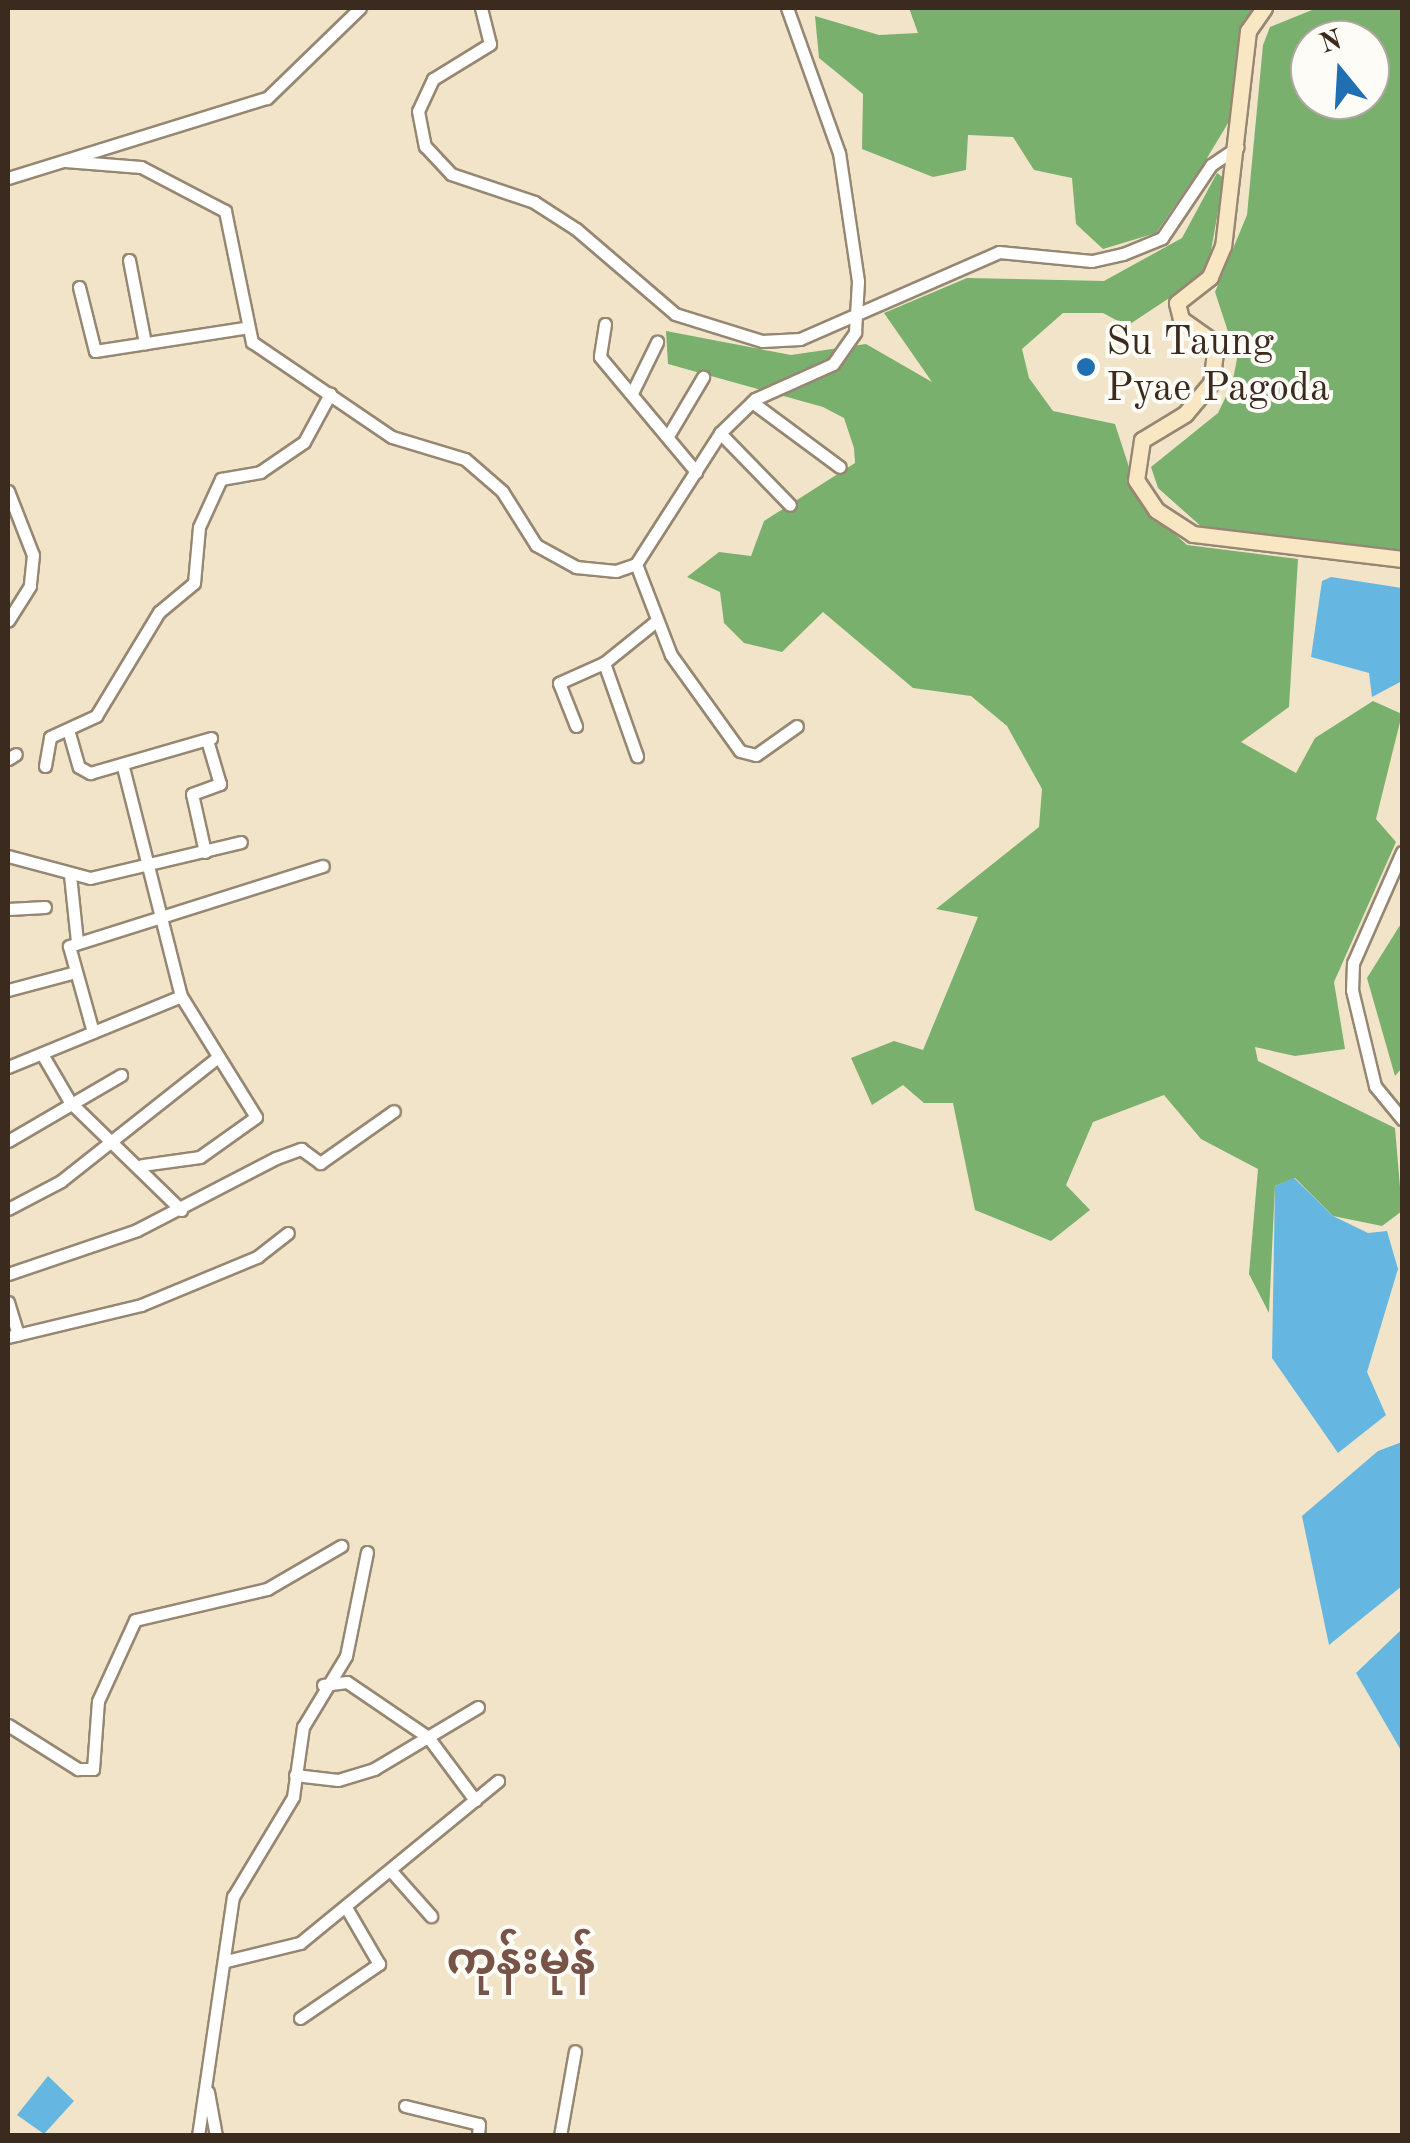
<!DOCTYPE html>
<html>
<head>
<meta charset="utf-8">
<style>
	body { margin:0 }
	#map { position:relative; width:1410px; height:2143px; overflow:hidden; background:#f2e4c8; font-family:"Old Standard TT","Noto Sans Myanmar",serif }
	div>[style] { position:absolute }
	.forest>* { inset:0; background:#7ab06d }
	.water>* { inset:0; background:#65b7e1 }
	.roads { filter:drop-shadow(2px 0 #968773) drop-shadow(-2px 0 #968773) drop-shadow(0 2px #968773) drop-shadow(0 -2px #968773) }
	.street>* { height:11px; margin:-5.5px; padding:0 5.5px; transform-origin:5.5px; border-radius:5.5px; background:#fff }
	.secondary>* { height:15px; margin:-7.5px; padding:0 7.5px; transform-origin:7.5px; border-radius:7.5px; background:#f9e7c3 }
	.dots>* { width:28px; height:28px; translate:-50% -50%; box-sizing:border-box; border:5px solid #fdfcf7; border-radius:50% }
	span { translate:-50% -50%; white-space:nowrap; text-align:center; line-height:1.15; -webkit-text-stroke:8px #fdfcf7; paint-order:stroke }
	.poi-label { font-size:40px; color:#3b2a1e }
	.left { translate:0 -50%; text-align:left }
	.quarter-label { font-size:45px; color:#785348; font-weight:700 }
	.frame { position:absolute; inset:0; border:10px solid #3b2a1e; pointer-events:none }
	.north { position:absolute; left:1290px; top:20px; width:100px; height:100px; box-sizing:border-box; background:#fdfcf7; border:2px solid #afa8a0; border-radius:50%; rotate:342deg; font-size:28px; font-weight:700; line-height:40px; text-align:center; color:#3b2a1e }
	.north::after { content:''; display:block; margin:auto; width:35px; height:45px; background:#1f6fb2; clip-path:polygon(50% 0,100% 100%,50% 72%,0 100%) }
</style>
</head>
<body>
<div id="map">
	<div class="forest">
		<i style="clip-path:polygon(909px 8px,1259px 8px,1244px 20px,1236px 110px,1204px 163px,1156px 233px,1103px 249px,1076px 224px,1072px 178px,1034px 170px,1013px 137px,968px 135px,966px 170px,933px 177px,862px 149px,863px 94px,819px 58px,815px 16px,879px 35px,918px 33px)"></i>
		<i style="clip-path:polygon(evenodd,1317px 8px,1402px 8px,1402px 552px,1204px 529px,1158px 488px,1151px 467px,1218px 413px,1232px 384px,1237px 359px,1215px 292px,1247px 215px,1263px 45px,1270px 27px,1317px 8px,1310px 40px,1370px 40px,1370px 100px,1310px 100px,1310px 40px)"></i>
		<i style="clip-path:polygon(1217px 173px,1224px 178px,1207px 273px,1127px 326px,1103px 313px,1063px 313px,1022px 349px,1029px 378px,1053px 411px,1115px 424px,1141px 504px,1187px 545px,1298px 559px,1289px 707px,1241px 742px,1296px 773px,1315px 738px,1373px 701px,1402px 714px,1376px 819px,1396px 842px,1334px 982px,1345px 1049px,1295px 1056px,1255px 1047px,1258px 1061px,1395px 1128px,1402px 1211px,1382px 1226px,1333px 1216px,1295px 1178px,1275px 1186px,1269px 1313px,1249px 1274px,1258px 1169px,1201px 1139px,1164px 1095px,1093px 1122px,1066px 1185px,1090px 1210px,1051px 1241px,975px 1210px,953px 1103px,924px 1103px,903px 1085px,872px 1105px,851px 1058px,894px 1041px,923px 1050px,978px 917px,936px 909px,1039px 827px,1042px 789px,1007px 726px,971px 696px,913px 688px,823px 612px,782px 652px,744px 643px,724px 623px,720px 592px,687px 577px,719px 552px,751px 556px,764px 521px,855px 463px,854px 448px,844px 418px,823px 407px,668px 364px,666px 331px,791px 355px,866px 344px,932px 382px,884px 313px,967px 278px,1104px 281px,1182px 238px)"></i>
		<i style="clip-path:polygon(1402px 922px,1402px 1068px,1395px 1076px,1367px 978px)"></i>
	</div>
	<div class="water">
		<i style="clip-path:polygon(1331px 577px,1402px 588px,1402px 681px,1372px 697px,1369px 673px,1311px 657px,1322px 581px)"></i>
		<i style="clip-path:polygon(1294px 1178px,1333px 1216px,1368px 1233px,1387px 1231px,1398px 1269px,1367px 1372px,1386px 1415px,1338px 1453px,1272px 1358px,1275px 1186px)"></i>
		<i style="clip-path:polygon(1402px 1442px,1402px 1586px,1329px 1645px,1302px 1516px,1378px 1451px)"></i>
		<i style="clip-path:polygon(1402px 1629px,1402px 1752px,1356px 1673px)"></i>
		<i style="clip-path:polygon(48px 2076px,74px 2101px,44px 2134px,17px 2115px)"></i>
	</div>
	<div class="roads">
		<div class="street">
			<i style="left:481px;top:8px;width:37px;rotate:76deg"></i>
			<i style="left:490px;top:44px;width:67px;rotate:148.4deg"></i>
			<i style="left:433px;top:79px;width:35px;rotate:115deg"></i>
			<i style="left:418px;top:111px;width:36px;rotate:79deg"></i>
			<i style="left:425px;top:146px;width:38px;rotate:47deg"></i>
			<i style="left:451px;top:174px;width:88px;rotate:18.6deg"></i>
			<i style="left:534px;top:202px;width:50px;rotate:32.7deg"></i>
			<i style="left:576px;top:229px;width:130px;rotate:40.6deg"></i>
			<i style="left:675px;top:314px;width:91px;rotate:17.2deg"></i>
			<i style="left:762px;top:341px;width:38px;rotate:-3deg"></i>
			<i style="left:800px;top:339px;width:217px;rotate:-23.6deg"></i>
			<i style="left:999px;top:252px;width:93px;rotate:5.5deg"></i>
			<i style="left:1092px;top:261px;width:32px;rotate:-13deg"></i>
			<i style="left:1123px;top:254px;width:42px;rotate:-22.3deg"></i>
			<i style="left:1162px;top:238px;width:88px;rotate:-56.1deg"></i>
			<i style="left:1211px;top:165px;width:32px;rotate:-34deg"></i>
			<i style="left:65px;top:161px;width:76px;rotate:4.5deg"></i>
			<i style="left:141px;top:167px;width:95px;rotate:27.6deg"></i>
			<i style="left:225px;top:211px;width:134px;rotate:78.4deg"></i>
			<i style="left:252px;top:342px;width:169px;rotate:34.2deg"></i>
			<i style="left:392px;top:437px;width:76px;rotate:16.8deg"></i>
			<i style="left:465px;top:459px;width:49px;rotate:40.9deg"></i>
			<i style="left:502px;top:491px;width:64px;rotate:57.8deg"></i>
			<i style="left:536px;top:545px;width:46px;rotate:28.8deg"></i>
			<i style="left:576px;top:567px;width:40px;rotate:5.7deg"></i>
			<i style="left:616px;top:571px;width:21px;rotate:-19deg"></i>
			<i style="left:636px;top:564px;width:156px;rotate:-57.3deg"></i>
			<i style="left:720px;top:433px;width:49px;rotate:-44.2deg"></i>
			<i style="left:755px;top:399px;width:85px;rotate:-24.2deg"></i>
			<i style="left:833px;top:364px;width:39px;rotate:-55deg"></i>
			<i style="left:855px;top:332px;width:51px;rotate:-86.6deg"></i>
			<i style="left:858px;top:281px;width:129px;rotate:-98.4deg"></i>
			<i style="left:839px;top:153px;width:154px;rotate:-109.7deg"></i>
			<i style="left:8px;top:178px;width:271px;rotate:-17.2deg"></i>
			<i style="left:267px;top:98px;width:129px;rotate:-44.1deg"></i>
			<i style="left:129px;top:260px;width:85px;rotate:79.1deg"></i>
			<i style="left:79px;top:287px;width:66px;rotate:76deg"></i>
			<i style="left:95px;top:351px;width:151px;rotate:-8.8deg"></i>
			<i style="left:605px;top:324px;width:33px;rotate:99deg"></i>
			<i style="left:600px;top:357px;width:150px;rotate:50.1deg"></i>
			<i style="left:633px;top:391px;width:55px;rotate:-63.9deg"></i>
			<i style="left:752px;top:402px;width:109px;rotate:36.5deg"></i>
			<i style="left:720px;top:433px;width:100px;rotate:45.8deg"></i>
			<i style="left:668px;top:436px;width:69px;rotate:-59.3deg"></i>
			<i style="left:8px;top:491px;width:69px;rotate:68.7deg"></i>
			<i style="left:33px;top:555px;width:31px;rotate:96deg"></i>
			<i style="left:30px;top:586px;width:41px;rotate:122.2deg"></i>
			<i style="left:636px;top:564px;width:97px;rotate:69deg"></i>
			<i style="left:671px;top:655px;width:118px;rotate:54.3deg"></i>
			<i style="left:740px;top:751px;width:16px;rotate:14deg"></i>
			<i style="left:756px;top:755px;width:50px;rotate:-35.3deg"></i>
			<i style="left:604px;top:663px;width:99px;rotate:70.5deg"></i>
			<i style="left:576px;top:726px;width:46px;rotate:-111.6deg"></i>
			<i style="left:559px;top:683px;width:49px;rotate:-24deg"></i>
			<i style="left:604px;top:663px;width:67px;rotate:-38.9deg"></i>
			<i style="left:69px;top:733px;width:35px;rotate:74deg"></i>
			<i style="left:79px;top:767px;width:13px;rotate:29deg"></i>
			<i style="left:90px;top:773px;width:126px;rotate:-16.1deg"></i>
			<i style="left:8px;top:759px;width:9px;rotate:-32deg"></i>
			<i style="left:45px;top:766px;width:29px;rotate:-80deg"></i>
			<i style="left:50px;top:737px;width:51px;rotate:-24.5deg"></i>
			<i style="left:96px;top:716px;width:122px;rotate:-58.8deg"></i>
			<i style="left:159px;top:612px;width:45px;rotate:-39.6deg"></i>
			<i style="left:194px;top:583px;width:56px;rotate:-84.9deg"></i>
			<i style="left:199px;top:527px;width:53px;rotate:-65.4deg"></i>
			<i style="left:221px;top:479px;width:40px;rotate:-10deg"></i>
			<i style="left:260px;top:472px;width:53px;rotate:-34.3deg"></i>
			<i style="left:304px;top:442px;width:55px;rotate:-61.6deg"></i>
			<i style="left:123px;top:767px;width:236px;rotate:75.8deg"></i>
			<i style="left:181px;top:996px;width:142px;rotate:58.2deg"></i>
			<i style="left:256px;top:1117px;width:69px;rotate:144.5deg"></i>
			<i style="left:200px;top:1157px;width:59px;rotate:172.1deg"></i>
			<i style="left:205px;top:852px;width:59px;rotate:-102.6deg"></i>
			<i style="left:192px;top:794px;width:30px;rotate:-20deg"></i>
			<i style="left:220px;top:784px;width:46px;rotate:-106.5deg"></i>
			<i style="left:1402px;top:852px;width:121px;rotate:113.8deg"></i>
			<i style="left:1353px;top:963px;width:27px;rotate:92deg"></i>
			<i style="left:1352px;top:990px;width:99px;rotate:76.5deg"></i>
			<i style="left:1375px;top:1086px;width:43px;rotate:50.7deg"></i>
			<i style="left:8px;top:856px;width:85px;rotate:15deg"></i>
			<i style="left:90px;top:878px;width:155px;rotate:-13.4deg"></i>
			<i style="left:70px;top:875px;width:67px;rotate:84deg"></i>
			<i style="left:8px;top:909px;width:37px;rotate:-3deg"></i>
			<i style="left:8px;top:990px;width:66px;rotate:-14.9deg"></i>
			<i style="left:93px;top:1032px;width:89px;rotate:-105.6deg"></i>
			<i style="left:69px;top:946px;width:266px;rotate:-17.5deg"></i>
			<i style="left:42px;top:1054px;width:56px;rotate:59.7deg"></i>
			<i style="left:70px;top:1102px;width:155px;rotate:44.2deg"></i>
			<i style="left:8px;top:1067px;width:187px;rotate:-22.3deg"></i>
			<i style="left:8px;top:1141px;width:131px;rotate:-30.3deg"></i>
			<i style="left:8px;top:1209px;width:60px;rotate:-27.8deg"></i>
			<i style="left:61px;top:1181px;width:200px;rotate:-38.3deg"></i>
			<i style="left:8px;top:1274px;width:136px;rotate:-18.8deg"></i>
			<i style="left:137px;top:1230px;width:157px;rotate:-27.4deg"></i>
			<i style="left:276px;top:1158px;width:27px;rotate:-20deg"></i>
			<i style="left:301px;top:1149px;width:24px;rotate:36deg"></i>
			<i style="left:320px;top:1163px;width:90px;rotate:-35.1deg"></i>
			<i style="left:8px;top:1302px;width:34px;rotate:73deg"></i>
			<i style="left:8px;top:1337px;width:137px;rotate:-13.5deg"></i>
			<i style="left:141px;top:1305px;width:126px;rotate:-22.5deg"></i>
			<i style="left:257px;top:1257px;width:39px;rotate:-38deg"></i>
			<i style="left:323px;top:1685px;width:24px;rotate:-7deg"></i>
			<i style="left:347px;top:1682px;width:98px;rotate:34.2deg"></i>
			<i style="left:428px;top:1737px;width:79px;rotate:53.3deg"></i>
			<i style="left:8px;top:1725px;width:83px;rotate:32.2deg"></i>
			<i style="left:78px;top:1769px;width:15px"></i>
			<i style="left:93px;top:1769px;width:68px;rotate:-85.8deg"></i>
			<i style="left:98px;top:1701px;width:89px;rotate:-65.4deg"></i>
			<i style="left:135px;top:1620px;width:136px;rotate:-13.2deg"></i>
			<i style="left:267px;top:1589px;width:86px;rotate:-30.2deg"></i>
			<i style="left:295px;top:1775px;width:43px;rotate:6.6deg"></i>
			<i style="left:338px;top:1780px;width:38px;rotate:-17deg"></i>
			<i style="left:374px;top:1769px;width:121px;rotate:-30.8deg"></i>
			<i style="left:392px;top:1872px;width:59px;rotate:48.4deg"></i>
			<i style="left:226px;top:1961px;width:76px;rotate:-13.7deg"></i>
			<i style="left:300px;top:1943px;width:256px;rotate:-39.3deg"></i>
			<i style="left:300px;top:2018px;width:96px;rotate:-34.4deg"></i>
			<i style="left:379px;top:1964px;width:64px;rotate:-120.2deg"></i>
			<i style="left:208px;top:2092px;width:45px;rotate:79.7deg"></i>
			<i style="left:405px;top:2106px;width:76px;rotate:13.7deg"></i>
			<i style="left:479px;top:2124px;width:12px;rotate:95deg"></i>
			<i style="left:198px;top:2136px;width:242px;rotate:-81.7deg"></i>
			<i style="left:233px;top:1897px;width:117px;rotate:-59deg"></i>
			<i style="left:293px;top:1797px;width:71px;rotate:-81.9deg"></i>
			<i style="left:303px;top:1727px;width:83px;rotate:-58.8deg"></i>
			<i style="left:346px;top:1656px;width:106px;rotate:-78.6deg"></i>
			<i style="left:560px;top:2136px;width:86px;rotate:-80deg"></i>
		</div>
		<div class="secondary">
			<i style="left:1264px;top:8px;width:28px;rotate:125deg"></i>
			<i style="left:1248px;top:31px;width:216px;rotate:96.6deg"></i>
			<i style="left:1223px;top:246px;width:34px;rotate:113deg"></i>
			<i style="left:1210px;top:277px;width:42px;rotate:141.8deg"></i>
			<i style="left:1177px;top:303px;width:16px;rotate:76deg"></i>
			<i style="left:1181px;top:319px;width:43px;rotate:35.5deg"></i>
			<i style="left:1216px;top:344px;width:39px;rotate:97deg"></i>
			<i style="left:1211px;top:383px;width:40px;rotate:130deg"></i>
			<i style="left:1185px;top:414px;width:50px;rotate:148.8deg"></i>
			<i style="left:1142px;top:440px;width:40px;rotate:98.5deg"></i>
			<i style="left:1136px;top:480px;width:36px;rotate:56deg"></i>
			<i style="left:1156px;top:510px;width:44px;rotate:33deg"></i>
			<i style="left:1193px;top:534px;width:210px;rotate:6.8deg"></i>
		</div>
	</div>
	<div class="dots">
		<i style="left:1086px;top:367px;background:#1f6fb2"></i>
	</div>
	<div class="poi-label">
		<span class="left" style="left:1106px;top:367px">Su Taung<br>Pyae Pagoda</span>
	</div>
	<div class="quarter-label">
		<span style="left:521px;top:1963px">ကုန်းမုန်</span>
	</div>
	<div class="frame"></div>
	<div class="north">N</div>
</div>
</body>
</html>
